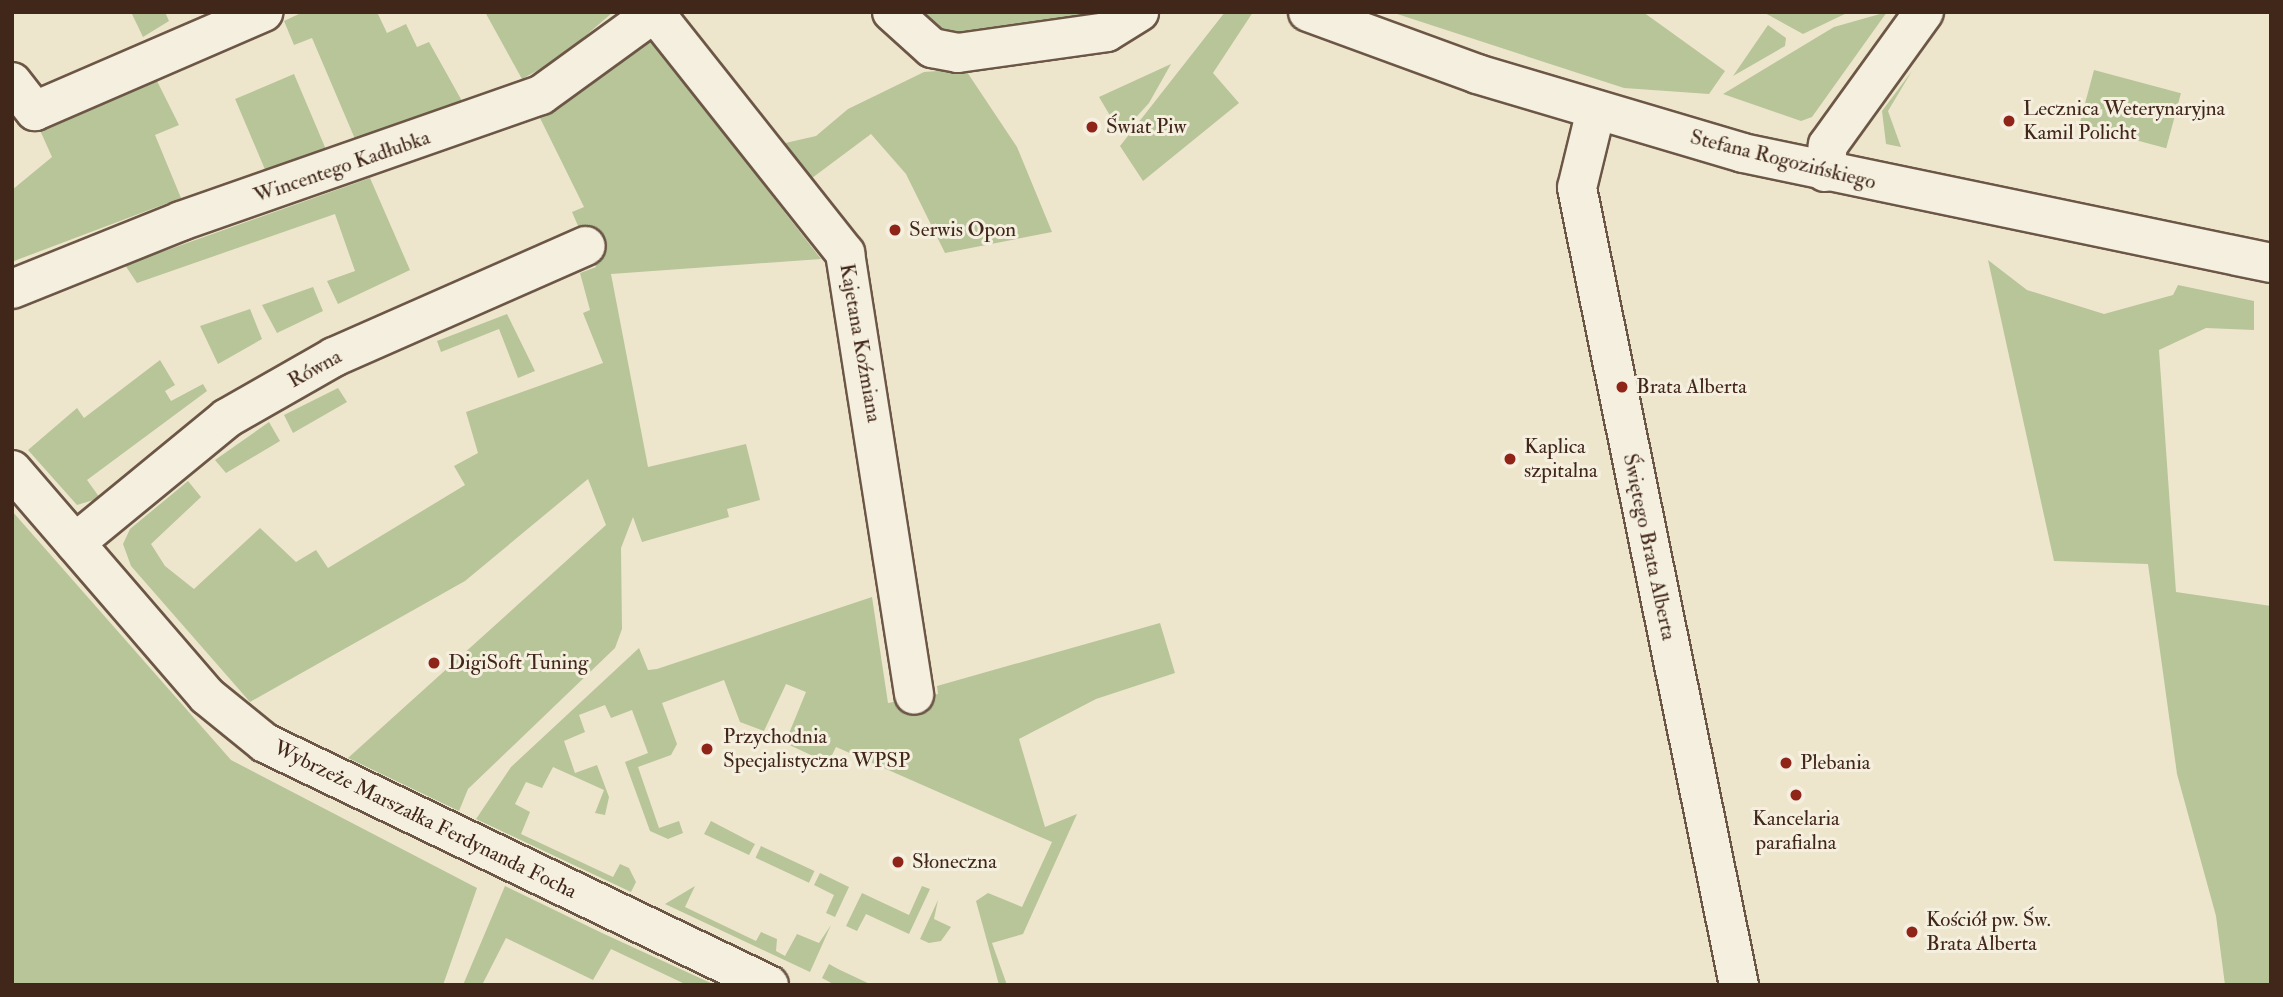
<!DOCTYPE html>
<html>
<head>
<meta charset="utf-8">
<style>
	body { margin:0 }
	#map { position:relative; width:2283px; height:997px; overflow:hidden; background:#eee6cc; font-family:"IM FELL Double Pica",serif }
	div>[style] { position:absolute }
	.green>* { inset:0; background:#b7c599; transform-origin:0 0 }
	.roads { filter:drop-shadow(2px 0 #6c5646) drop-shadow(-2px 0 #6c5646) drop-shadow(0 2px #6c5646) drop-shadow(0 -2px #6c5646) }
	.minor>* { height:38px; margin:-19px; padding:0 19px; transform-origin:19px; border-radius:19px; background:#f4efde }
	.dots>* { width:19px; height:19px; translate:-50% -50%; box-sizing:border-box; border:4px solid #f4efde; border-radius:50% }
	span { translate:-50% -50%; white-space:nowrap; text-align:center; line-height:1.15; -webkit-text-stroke:6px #f4efde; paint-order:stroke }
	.poi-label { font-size:21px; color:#41261a }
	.left { translate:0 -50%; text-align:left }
	.street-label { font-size:21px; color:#41261a }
	.frame { position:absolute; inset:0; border:14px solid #41261a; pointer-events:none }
</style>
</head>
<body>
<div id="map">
	<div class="green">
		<i style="clip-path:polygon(131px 12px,165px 12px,169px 21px,143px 37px)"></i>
		<i style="clip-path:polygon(303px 12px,377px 12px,387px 33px,406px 24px,417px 47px,429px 42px,462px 101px,355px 139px,312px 38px,294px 45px,284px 21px)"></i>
		<i style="clip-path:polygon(485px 12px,613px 12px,560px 58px,522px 79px)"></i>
		<i style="clip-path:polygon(910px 12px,1084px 12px,1091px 23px,951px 38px)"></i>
		<i style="clip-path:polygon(1225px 12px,1253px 12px,1213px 73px,1239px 103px,1143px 181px,1120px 146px)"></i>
		<i style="clip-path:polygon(1391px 12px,1643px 12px,1725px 71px,1709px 94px,1624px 88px)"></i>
		<i style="clip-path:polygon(1763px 12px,1849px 12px,1803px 34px)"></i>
		<i style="clip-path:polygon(1887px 12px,1812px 117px,1801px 121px,1723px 94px,1834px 27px)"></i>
		<i style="clip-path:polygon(1768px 25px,1786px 38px,1785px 46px,1733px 76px)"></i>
		<i style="clip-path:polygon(652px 41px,821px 259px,611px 274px,648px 467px,746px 444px,760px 500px,727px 509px,729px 517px,642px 542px,633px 517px,621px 548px,622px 629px,615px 648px,468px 789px,459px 811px,348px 758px,606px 525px,588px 479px,465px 581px,250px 702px,131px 566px,123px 544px,130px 529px,188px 481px,201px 497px,151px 544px,165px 566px,194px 589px,260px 528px,296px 562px,316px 550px,328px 568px,465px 485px,454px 466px,478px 453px,466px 412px,603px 363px,583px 313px,590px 310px,580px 273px,596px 267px,572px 212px,584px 207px,540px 118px)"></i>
		<i style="clip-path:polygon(1171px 64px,1149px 103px,1121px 134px,1099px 97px)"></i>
		<i style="clip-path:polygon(965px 69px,1017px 147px,1052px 232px,945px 253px,906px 174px,871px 134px,812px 178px,781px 144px,816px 136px,848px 109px,924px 72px)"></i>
		<i style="left:2094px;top:70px;width:90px;height:57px;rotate:15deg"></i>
		<i style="clip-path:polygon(1912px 71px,1888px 111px,1901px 147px,1886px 144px,1882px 111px)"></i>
		<i style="left:294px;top:74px;width:83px;height:64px;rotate:67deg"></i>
		<i style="clip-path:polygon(155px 77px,179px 125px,155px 135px,181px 198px,14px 261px,12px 190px,52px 157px,39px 128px)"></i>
		<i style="clip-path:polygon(370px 178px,410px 270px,338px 304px,327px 281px,355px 271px,335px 214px,137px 283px,125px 265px)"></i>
		<i style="clip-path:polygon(1988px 260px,2027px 290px,2104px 314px,2173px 295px,2178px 285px,2254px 301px,2254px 330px,2206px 328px,2159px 350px,2176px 592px,2271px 606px,2271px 985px,2225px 985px,2216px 916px,2177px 774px,2148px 564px,2054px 561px)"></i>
		<i style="clip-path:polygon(313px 287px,323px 311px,277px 333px,262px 305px)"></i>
		<i style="clip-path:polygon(250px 309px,262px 339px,218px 364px,200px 326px)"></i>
		<i style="clip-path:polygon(507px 314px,535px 371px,518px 378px,499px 329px,441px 352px,437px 341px)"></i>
		<i style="clip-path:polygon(160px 360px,175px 385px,165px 391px,171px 401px,203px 384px,207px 391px,87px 480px,100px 498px,77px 505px,28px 450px,77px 408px,84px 418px)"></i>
		<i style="clip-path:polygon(338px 388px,347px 402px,293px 433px,284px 415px)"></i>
		<i style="clip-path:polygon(269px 422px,280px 441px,226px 473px,215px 460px)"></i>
		<i style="clip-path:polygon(12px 511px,231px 760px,477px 888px,443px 985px,12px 985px)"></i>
		<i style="clip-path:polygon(872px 597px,888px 703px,938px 694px,937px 686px,1160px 623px,1175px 673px,1096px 699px,1019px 739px,1045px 827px,1077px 814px,1023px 934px,992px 943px,1007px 985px,999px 985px,976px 901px,988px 893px,1022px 907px,1052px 842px,836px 747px,828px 763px,785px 743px,806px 692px,786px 684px,764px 731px,740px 722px,724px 680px,662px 703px,677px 744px,671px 755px,638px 767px,659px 828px,679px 821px,683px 833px,668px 839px,650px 831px,625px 762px,648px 753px,632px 710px,611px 718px,605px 705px,579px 715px,585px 732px,564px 741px,575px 773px,597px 765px,609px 797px,605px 815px,595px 813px,604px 790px,553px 767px,542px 788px,526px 782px,515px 804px,530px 812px,521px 834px,613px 877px,620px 864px,629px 868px,636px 882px,631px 892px,476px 819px,511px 767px,639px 648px,648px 670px,657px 669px)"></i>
		<i style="clip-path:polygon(711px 821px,755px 844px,749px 855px,704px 834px)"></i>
		<i style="left:761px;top:846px;width:59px;height:13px;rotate:25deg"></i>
		<i style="clip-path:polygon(820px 873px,849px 887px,835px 917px,826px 913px,834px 895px,814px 885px)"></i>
		<i style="clip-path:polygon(505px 886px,602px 933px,715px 985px,687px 985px,611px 949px,593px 980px,506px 938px,482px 985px,463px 985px)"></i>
		<i style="clip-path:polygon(695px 886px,685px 907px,756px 941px,761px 932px,777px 939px,776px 951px,785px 956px,797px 934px,819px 943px,831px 925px,810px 972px,665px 904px)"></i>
		<i style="clip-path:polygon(922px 886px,930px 889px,909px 934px,866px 914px,857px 931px,846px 926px,862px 893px,909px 915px)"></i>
		<i style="clip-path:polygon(938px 900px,934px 919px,951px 927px,941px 941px,929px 943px,920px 939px)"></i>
		<i style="clip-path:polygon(829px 964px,838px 969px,872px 985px,835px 985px,822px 978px)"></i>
	</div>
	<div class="roads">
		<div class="minor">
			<i style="left:654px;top:12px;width:308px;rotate:51.6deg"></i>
			<i style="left:845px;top:253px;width:447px;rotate:81.1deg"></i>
			<i style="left:892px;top:12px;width:54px;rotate:42deg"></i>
			<i style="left:932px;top:48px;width:26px;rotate:11deg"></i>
			<i style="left:958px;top:53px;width:150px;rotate:-8deg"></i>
			<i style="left:1107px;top:32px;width:38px;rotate:-32deg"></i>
			<i style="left:1308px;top:12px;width:180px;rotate:20.1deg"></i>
			<i style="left:1477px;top:74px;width:277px;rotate:16.5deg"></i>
			<i style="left:1743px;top:153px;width:539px;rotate:11.77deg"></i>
			<i style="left:12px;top:82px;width:37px;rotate:52deg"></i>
			<i style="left:35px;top:111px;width:249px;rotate:-23.4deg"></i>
			<i style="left:1596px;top:110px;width:80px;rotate:103.7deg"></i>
			<i style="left:1577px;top:188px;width:813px;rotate:78.51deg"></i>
			<i style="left:1825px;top:172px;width:27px;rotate:-84deg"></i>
			<i style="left:1828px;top:145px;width:164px;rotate:-54.2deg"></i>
			<i style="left:12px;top:289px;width:182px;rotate:-21.9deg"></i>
			<i style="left:181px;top:221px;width:381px;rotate:-19.3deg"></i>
			<i style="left:541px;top:95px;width:140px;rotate:-36deg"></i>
			<i style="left:12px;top:470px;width:298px;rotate:49.2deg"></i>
			<i style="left:207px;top:696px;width:75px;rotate:39deg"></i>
			<i style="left:265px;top:743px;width:559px;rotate:25.65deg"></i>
			<i style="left:75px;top:543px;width:197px;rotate:-39.4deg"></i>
			<i style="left:227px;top:418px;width:123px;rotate:-29.7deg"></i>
			<i style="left:334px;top:357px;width:275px;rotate:-23.8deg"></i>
		</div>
	</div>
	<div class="dots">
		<i style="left:2009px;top:121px;background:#8f2418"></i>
		<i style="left:1092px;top:127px;background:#8f2418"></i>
		<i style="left:895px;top:230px;background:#8f2418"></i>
		<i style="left:1622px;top:387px;background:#8f2418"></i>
		<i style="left:1510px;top:459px;background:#8f2418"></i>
		<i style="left:434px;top:663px;background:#8f2418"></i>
		<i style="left:707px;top:749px;background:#8f2418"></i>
		<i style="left:1786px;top:763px;background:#8f2418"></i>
		<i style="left:1796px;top:795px;background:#8f2418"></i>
		<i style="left:898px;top:862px;background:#8f2418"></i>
		<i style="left:1912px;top:932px;background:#8f2418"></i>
	</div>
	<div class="poi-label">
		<span class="left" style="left:2023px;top:121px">Lecznica Weterynaryjna<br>Kamil Policht</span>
		<span class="left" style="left:1106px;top:127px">Świat Piw</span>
		<span class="left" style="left:909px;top:230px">Serwis Opon</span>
		<span class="left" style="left:1636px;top:387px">Brata Alberta</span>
		<span class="left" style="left:1524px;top:459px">Kaplica<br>szpitalna</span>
		<span class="left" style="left:448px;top:663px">DigiSoft Tuning</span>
		<span class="left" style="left:723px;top:749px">Przychodnia<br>Specjalistyczna WPSP</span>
		<span class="left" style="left:1800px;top:763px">Plebania</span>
		<span style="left:1796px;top:831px">Kancelaria<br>parafialna</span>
		<span class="left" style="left:912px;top:862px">Słoneczna</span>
		<span class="left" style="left:1926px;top:932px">Kościół pw. Św.<br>Brata Alberta</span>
	</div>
	<div class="street-label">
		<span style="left:1783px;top:160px;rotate:14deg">Stefana Rogozińskiego</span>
		<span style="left:342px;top:167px;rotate:-19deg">Wincentego Kadłubka</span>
		<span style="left:860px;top:343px;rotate:80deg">Kajetana Koźmiana</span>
		<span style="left:315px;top:369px;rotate:-29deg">Równa</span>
		<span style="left:1649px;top:547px;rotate:78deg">Świętego Brata Alberta</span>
		<span style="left:425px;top:820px;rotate:26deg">Wybrzeże Marszałka Ferdynanda Focha</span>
	</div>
	<div class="frame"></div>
</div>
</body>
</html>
